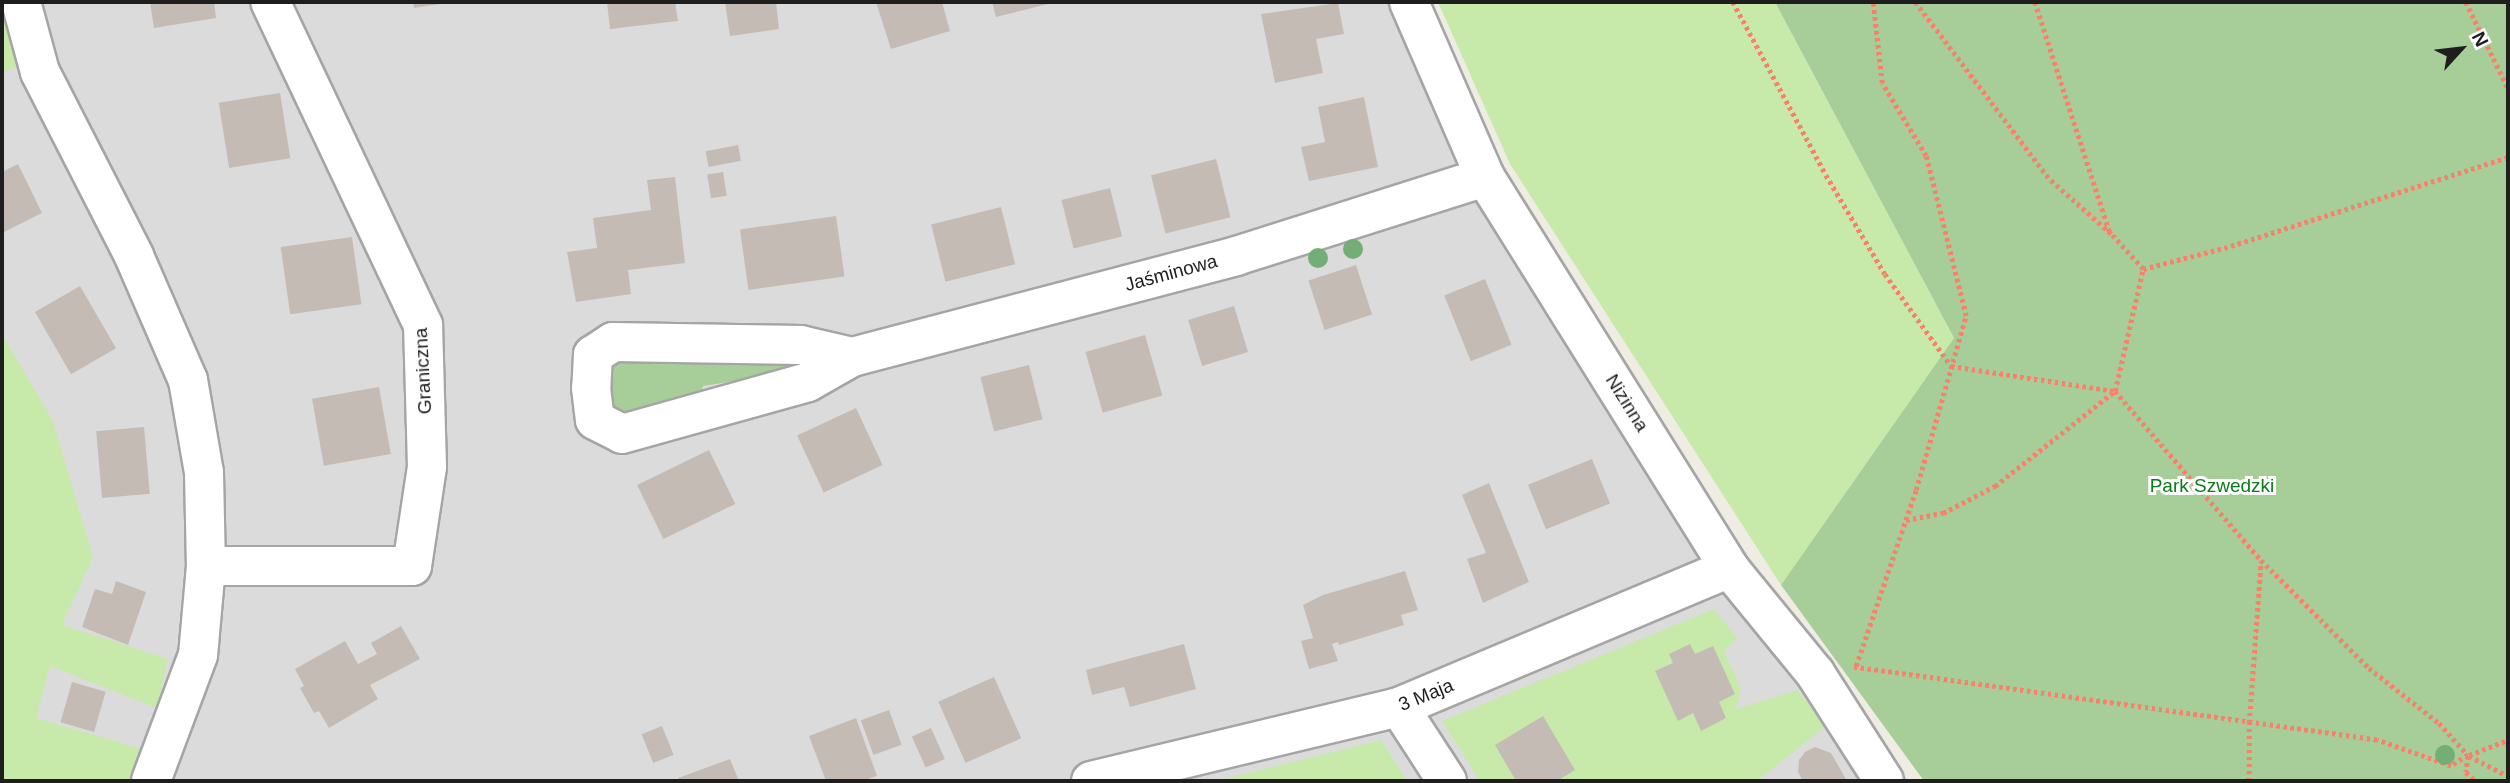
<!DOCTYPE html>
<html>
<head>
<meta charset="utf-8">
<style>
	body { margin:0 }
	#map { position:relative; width:2510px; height:783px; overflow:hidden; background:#efece4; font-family:Helvetica,sans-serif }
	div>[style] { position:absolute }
	.residential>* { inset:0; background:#dcdbdb }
	.grass>* { inset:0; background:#c7e9aa }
	.forest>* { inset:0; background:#a7ce99 }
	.building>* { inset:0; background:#c4bcb4; transform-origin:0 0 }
	.path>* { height:4.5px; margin-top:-2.25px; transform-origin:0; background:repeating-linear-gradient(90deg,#f9806b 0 3.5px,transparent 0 7px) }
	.roads { filter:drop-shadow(2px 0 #a5a5a5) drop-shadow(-2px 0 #a5a5a5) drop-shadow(0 2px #a5a5a5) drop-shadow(0 -2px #a5a5a5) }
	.street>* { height:38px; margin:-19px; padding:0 19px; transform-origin:19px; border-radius:19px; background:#fff }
	.trees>* { width:20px; height:20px; margin:-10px; border-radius:50%; background:#72ae75 }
	span { translate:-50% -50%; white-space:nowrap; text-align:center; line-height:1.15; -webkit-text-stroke:6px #fff; paint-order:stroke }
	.street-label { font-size:19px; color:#1e1e1e }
	.park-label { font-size:19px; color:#0c7c1a }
	.frame { position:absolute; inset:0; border:4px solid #1e1e1e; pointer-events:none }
	.north { position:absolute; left:2426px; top:14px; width:70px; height:70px; -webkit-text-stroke:5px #fff; paint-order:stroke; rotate:63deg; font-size:19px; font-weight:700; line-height:28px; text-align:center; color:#1e1e1e }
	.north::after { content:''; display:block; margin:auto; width:24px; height:32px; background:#1e1e1e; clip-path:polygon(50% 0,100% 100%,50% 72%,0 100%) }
</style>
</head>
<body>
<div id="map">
	<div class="residential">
		<i style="clip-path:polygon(2px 2px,1414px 2px,1495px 173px,1726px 525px,1908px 781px,2px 781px)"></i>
	</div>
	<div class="grass">
		<i style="clip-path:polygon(1438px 2px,1775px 2px,1954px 338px,1781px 585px,1510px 164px)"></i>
		<i style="clip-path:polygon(2px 5px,20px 67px,2px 72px)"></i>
		<i style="clip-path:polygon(2px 334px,53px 421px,93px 557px,62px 625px,168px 659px,157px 708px,50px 666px,36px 718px,142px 749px,129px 781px,2px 781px)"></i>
		<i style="clip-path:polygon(1714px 609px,1737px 638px,1724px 651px,1741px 688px,1736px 709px,1797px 690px,1826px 726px,1757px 781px,1480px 781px,1442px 721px)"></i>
		<i style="clip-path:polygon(1381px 740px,1407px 781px,1216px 781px)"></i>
	</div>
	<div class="forest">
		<i style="clip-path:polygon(1775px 2px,2508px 2px,2508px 781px,1924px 781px,1781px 585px,1954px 338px)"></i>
		<i style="clip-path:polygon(627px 356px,794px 357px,802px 366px,774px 375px,703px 386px,699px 401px,637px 417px,623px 413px,608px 404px,601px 372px)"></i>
	</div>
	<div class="building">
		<i style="clip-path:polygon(150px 2px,214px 2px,216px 18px,154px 28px)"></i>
		<i style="clip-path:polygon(413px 2px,446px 2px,446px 3px,414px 8px)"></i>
		<i style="clip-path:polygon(607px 2px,675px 2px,678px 21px,610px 29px)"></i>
		<i style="clip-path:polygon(725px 2px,776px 2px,779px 29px,730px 36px)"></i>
		<i style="clip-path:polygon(876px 2px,942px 2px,950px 31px,891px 49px)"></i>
		<i style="clip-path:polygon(992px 2px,1052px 2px,1052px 3px,996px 17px)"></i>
		<i style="clip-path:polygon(1338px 3px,1344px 34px,1316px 39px,1323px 73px,1275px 83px,1261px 14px)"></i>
		<i style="left:280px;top:93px;width:66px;height:62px;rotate:81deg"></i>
		<i style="clip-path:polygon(1364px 97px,1378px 167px,1309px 181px,1301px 147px,1325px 142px,1318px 107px)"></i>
		<i style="left:738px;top:145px;width:16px;height:33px;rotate:79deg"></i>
		<i style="left:1216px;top:159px;width:60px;height:67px;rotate:76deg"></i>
		<i style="clip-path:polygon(18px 164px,42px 213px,2px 233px,2px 172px)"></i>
		<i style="left:723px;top:172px;width:24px;height:16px;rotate:81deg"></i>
		<i style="clip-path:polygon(675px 177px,685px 263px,628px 270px,631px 294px,576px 302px,567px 252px,597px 248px,593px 218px,651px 210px,647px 180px)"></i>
		<i style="left:1110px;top:188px;width:50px;height:50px;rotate:76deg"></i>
		<i style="left:1001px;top:207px;width:59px;height:72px;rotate:76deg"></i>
		<i style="left:836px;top:216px;width:61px;height:97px;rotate:82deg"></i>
		<i style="left:352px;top:237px;width:68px;height:72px;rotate:82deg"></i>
		<i style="left:1356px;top:265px;width:52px;height:50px;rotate:72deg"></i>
		<i style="left:1485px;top:279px;width:71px;height:44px;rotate:68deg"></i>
		<i style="left:80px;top:286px;width:72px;height:52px;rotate:60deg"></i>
		<i style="left:1234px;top:306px;width:48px;height:48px;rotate:73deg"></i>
		<i style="left:1145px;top:335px;width:63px;height:62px;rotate:74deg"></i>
		<i style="left:1029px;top:365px;width:56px;height:50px;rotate:76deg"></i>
		<i style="left:379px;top:387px;width:68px;height:68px;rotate:80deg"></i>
		<i style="left:856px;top:408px;width:63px;height:65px;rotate:65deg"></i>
		<i style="left:144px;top:427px;width:67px;height:48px;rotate:85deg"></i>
		<i style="left:709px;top:450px;width:60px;height:80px;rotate:64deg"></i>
		<i style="left:1592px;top:459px;width:48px;height:69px;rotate:68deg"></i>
		<i style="clip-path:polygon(1489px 483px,1529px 582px,1483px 603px,1467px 559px,1486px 553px,1462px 495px)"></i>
		<i style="clip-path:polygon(1405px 571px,1418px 610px,1401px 615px,1404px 625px,1339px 645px,1338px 642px,1332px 644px,1338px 661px,1309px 669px,1301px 641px,1313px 638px,1303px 605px,1323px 595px)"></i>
		<i style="clip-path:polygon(116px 581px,146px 592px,128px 645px,82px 627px,95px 589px,112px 594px)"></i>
		<i style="clip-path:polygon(401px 626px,420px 659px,370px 685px,378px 699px,329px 728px,319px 711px,314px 713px,300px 688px,304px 686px,295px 669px,345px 641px,358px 664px,377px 654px,371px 643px)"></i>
		<i style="clip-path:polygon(1184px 644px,1196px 689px,1130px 707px,1124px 687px,1092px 695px,1086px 670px)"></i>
		<i style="clip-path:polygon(1690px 644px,1695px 654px,1713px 646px,1735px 694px,1719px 702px,1726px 718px,1701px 731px,1693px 713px,1678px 721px,1655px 671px,1673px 663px,1669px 654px)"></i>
		<i style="left:994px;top:677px;width:67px;height:61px;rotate:66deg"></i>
		<i style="left:72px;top:682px;width:35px;height:42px;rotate:16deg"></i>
		<i style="left:889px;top:710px;width:37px;height:30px;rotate:70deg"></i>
		<i style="clip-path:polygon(1543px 716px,1575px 770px,1557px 781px,1516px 781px,1495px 745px)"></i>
		<i style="clip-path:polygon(856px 718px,877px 776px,862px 781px,826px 781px,809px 736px)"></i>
		<i style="left:662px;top:726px;width:31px;height:22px;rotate:68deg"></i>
		<i style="left:931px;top:728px;width:34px;height:21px;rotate:66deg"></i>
		<i style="clip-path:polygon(1815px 747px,1831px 753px,1847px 781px,1803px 781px,1798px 772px,1799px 760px,1805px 752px)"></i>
		<i style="clip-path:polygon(730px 759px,739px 781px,680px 781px,678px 778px)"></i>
	</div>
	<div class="path">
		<i style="left:1733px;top:2px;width:196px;rotate:61.7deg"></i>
		<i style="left:1826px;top:175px;width:115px;rotate:59.2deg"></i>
		<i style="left:1885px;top:274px;width:113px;rotate:54.3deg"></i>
		<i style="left:1951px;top:366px;width:166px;rotate:8.7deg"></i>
		<i style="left:2115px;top:391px;width:223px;rotate:49.2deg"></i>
		<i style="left:2261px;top:560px;width:153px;rotate:45deg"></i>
		<i style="left:2369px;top:668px;width:89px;rotate:38.2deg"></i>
		<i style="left:2439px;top:723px;width:43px;rotate:47.8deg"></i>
		<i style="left:2468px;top:755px;width:20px;rotate:147deg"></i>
		<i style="left:2451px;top:766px;width:78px;rotate:-160.6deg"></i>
		<i style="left:2377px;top:740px;width:528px;rotate:-172.05deg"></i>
		<i style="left:2035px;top:2px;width:243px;rotate:72deg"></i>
		<i style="left:2466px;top:2px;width:96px;rotate:64deg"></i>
		<i style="left:2143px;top:269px;width:91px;rotate:-14.6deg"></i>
		<i style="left:2231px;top:246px;width:291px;rotate:-17.8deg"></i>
		<i style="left:1906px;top:520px;width:38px;rotate:-11deg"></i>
		<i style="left:1943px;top:513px;width:59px;rotate:-27.4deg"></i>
		<i style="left:1995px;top:486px;width:153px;rotate:-38.4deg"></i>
		<i style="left:2115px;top:391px;width:125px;rotate:-77.1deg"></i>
		<i style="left:2143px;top:269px;width:47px;rotate:-132.4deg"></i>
		<i style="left:2111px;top:234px;width:84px;rotate:-138.4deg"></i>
		<i style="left:2048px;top:178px;width:221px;rotate:-127.1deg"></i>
		<i style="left:1856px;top:666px;width:186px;rotate:-71.2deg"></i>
		<i style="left:1916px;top:490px;width:181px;rotate:-74deg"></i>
		<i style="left:1966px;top:316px;width:165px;rotate:-104deg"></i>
		<i style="left:1926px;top:156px;width:85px;rotate:-121.1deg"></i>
		<i style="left:1882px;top:83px;width:81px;rotate:-96.3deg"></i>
		<i style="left:2469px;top:755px;width:42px;rotate:-21deg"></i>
		<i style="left:2468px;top:756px;width:16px;rotate:97deg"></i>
		<i style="left:2466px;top:772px;width:13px;rotate:45deg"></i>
		<i style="left:2469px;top:756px;width:44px;rotate:27.1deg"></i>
		<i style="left:2249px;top:781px;width:58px;rotate:-90deg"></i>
		<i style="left:2249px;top:723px;width:162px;rotate:-85.8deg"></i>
	</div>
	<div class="roads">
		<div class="street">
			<i style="left:21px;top:2px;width:73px;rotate:74.8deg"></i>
			<i style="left:40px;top:72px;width:207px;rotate:62.9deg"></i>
			<i style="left:134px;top:256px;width:135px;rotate:66.5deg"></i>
			<i style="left:188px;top:380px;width:94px;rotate:80.2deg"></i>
			<i style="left:204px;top:473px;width:93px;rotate:88.8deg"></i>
			<i style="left:206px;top:566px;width:89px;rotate:95.1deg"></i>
			<i style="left:198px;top:655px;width:134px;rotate:110.5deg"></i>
			<i style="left:1409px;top:2px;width:191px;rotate:66.5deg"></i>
			<i style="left:1485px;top:177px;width:461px;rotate:58deg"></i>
			<i style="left:1729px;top:568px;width:136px;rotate:50.7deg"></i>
			<i style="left:1815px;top:673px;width:128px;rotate:57.4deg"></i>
			<i style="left:852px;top:357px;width:52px;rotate:-166.8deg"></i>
			<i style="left:801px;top:345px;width:188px;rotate:-179.1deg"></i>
			<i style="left:613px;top:342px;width:24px;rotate:147deg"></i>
			<i style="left:593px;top:355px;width:33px;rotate:93deg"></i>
			<i style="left:591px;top:388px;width:32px;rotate:83deg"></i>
			<i style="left:595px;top:420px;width:30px;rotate:27deg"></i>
			<i style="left:622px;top:434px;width:193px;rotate:-15.6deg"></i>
			<i style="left:808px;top:382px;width:51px;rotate:-29.6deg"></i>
			<i style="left:852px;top:357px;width:397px;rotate:-14.7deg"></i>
			<i style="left:1236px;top:256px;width:261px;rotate:-17.6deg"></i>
			<i style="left:206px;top:566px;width:206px"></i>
			<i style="left:412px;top:566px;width:100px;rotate:-81.4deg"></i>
			<i style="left:427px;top:467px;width:142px;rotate:-91.6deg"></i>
			<i style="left:423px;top:325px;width:357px;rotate:-115.3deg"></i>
			<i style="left:1399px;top:707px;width:88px;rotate:57deg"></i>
			<i style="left:1091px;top:781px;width:317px;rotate:-13.5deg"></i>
			<i style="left:1399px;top:707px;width:358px;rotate:-22.8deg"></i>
		</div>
	</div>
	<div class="trees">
		<i style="left:1353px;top:249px"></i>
		<i style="left:1318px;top:258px"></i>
		<i style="left:2445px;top:755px"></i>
	</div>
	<div class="street-label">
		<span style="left:1171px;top:273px;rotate:-15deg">Jaśminowa</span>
		<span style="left:423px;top:371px;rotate:-93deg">Graniczna</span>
		<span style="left:1627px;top:403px;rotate:58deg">Nizinna</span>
		<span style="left:1426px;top:695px;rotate:-22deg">3 Maja</span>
	</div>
	<div class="park-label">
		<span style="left:2212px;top:486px">Park Szwedzki</span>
	</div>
	<div class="frame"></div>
	<div class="north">N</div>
</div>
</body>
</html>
